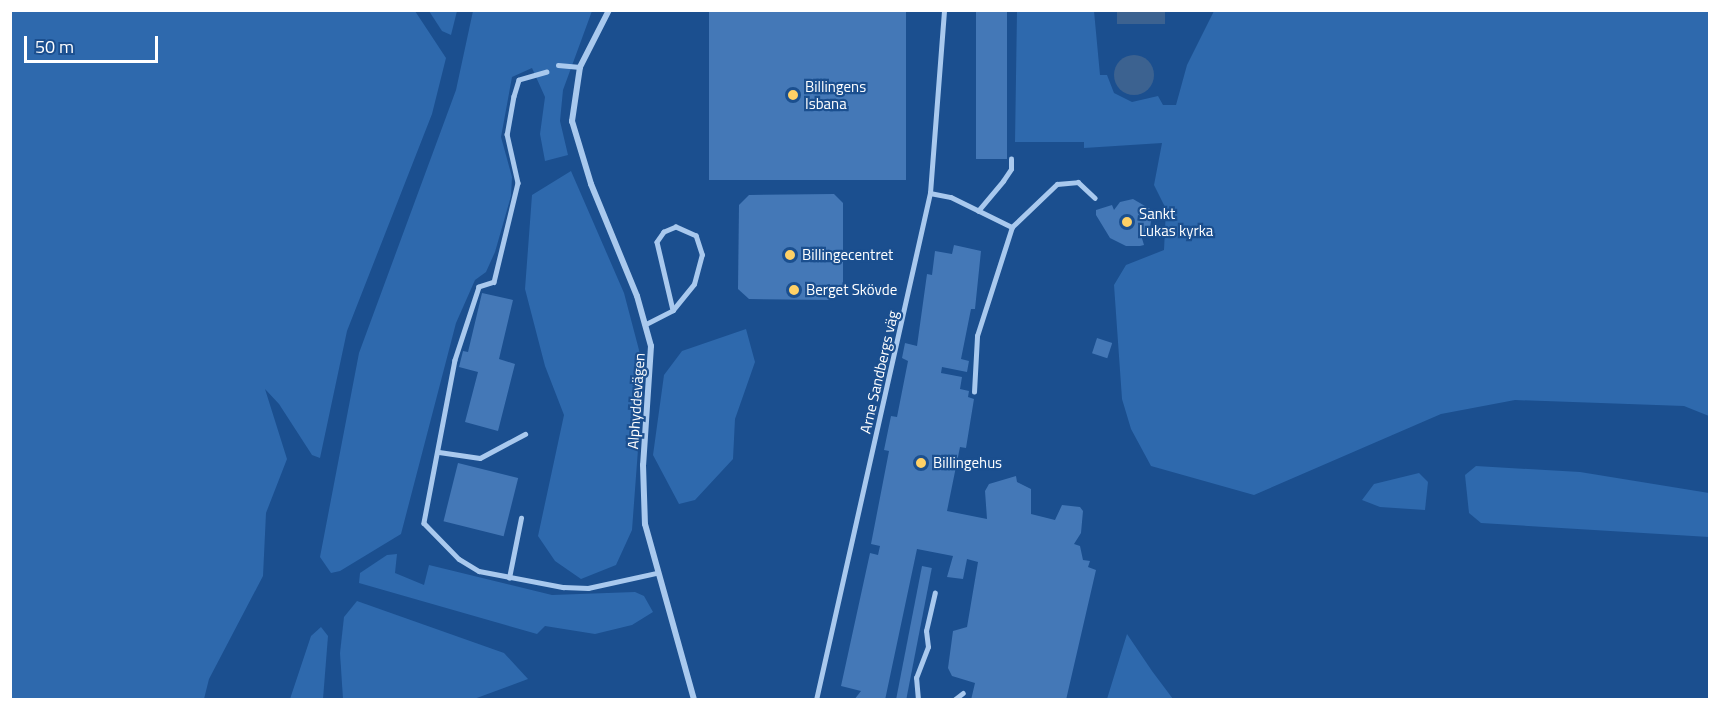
<!DOCTYPE html>
<html>
<head>
<meta charset="utf-8">
<style>
	body { margin:0 }
	#map { position:relative; width:1720px; height:710px; overflow:hidden; background:#1b4f8f; font-family:"Titillium Web",sans-serif }
	div>[style] { position:absolute }
	.green>* { inset:0; background:#2e69ad }
	.water>* { inset:0; background:#3c6290; transform-origin:0 0 }
	.round { border-radius:50% }
	.building>* { inset:0; background:#4478b7; transform-origin:0 0 }
	.lane>* { height:4.5px; margin:-2.25px; padding:0 2.25px; transform-origin:2.25px; border-radius:2.25px; background:#a9c9ee }
	.street>* { height:6px; margin:-3px; padding:0 3px; transform-origin:3px; border-radius:3px; background:#a9c9ee }
	.dots>* { width:16px; height:16px; translate:-50% -50%; box-sizing:border-box; border:3px solid #1b4f8f; border-radius:50% }
	span { translate:-50% -50%; white-space:nowrap; text-align:center; line-height:1.15; -webkit-text-stroke:4.5px #1b4f8f; paint-order:stroke }
	.poi-label { font-size:15px; color:#fff }
	.left { translate:0 -50%; text-align:left }
	.street-label { font-size:15px; color:#fff }
	.frame { position:absolute; inset:0; border:12px solid #fff; pointer-events:none }
	.scale { position:absolute; left:24px; top:36px; width:134px; height:27px; box-sizing:border-box; border:3px solid #fff; border-top:0; padding-left:8px; font-size:18px; line-height:21px; white-space:nowrap; color:#fff; -webkit-text-stroke:4px #1b4f8f; paint-order:stroke }
</style>
</head>
<body>
<div id="map">
	<div class="green">
		<i style="clip-path:polygon(10px 11px,415px 11px,446px 58px,432px 114px,347px 331px,320px 458px,312px 455px,279px 404px,265px 389px,287px 459px,266px 513px,263px 576px,209px 679px,204px 699px,11px 699px)"></i>
		<i style="clip-path:polygon(429px 11px,457px 11px,451px 35px,442px 31px)"></i>
		<i style="clip-path:polygon(473px 11px,592px 11px,563px 90px,560px 121px,568px 155px,545px 161px,540px 134px,545px 97px,532px 68px,512px 77px,501px 137px,512px 177px,511px 196px,495px 252px,486px 272px,475px 280px,456px 323px,401px 534px,340px 571px,331px 573px,320px 557px,359px 353px,456px 90px)"></i>
		<i style="clip-path:polygon(1017px 11px,1094px 11px,1100px 75px,1107px 75px,1114px 93px,1132px 102px,1158px 96px,1163px 105px,1176px 105px,1187px 65px,1214px 11px,1709px 11px,1709px 416px,1684px 406px,1515px 400px,1441px 414px,1254px 495px,1151px 466px,1131px 429px,1122px 399px,1114px 285px,1126px 265px,1164px 250px,1166px 209px,1154px 185px,1162px 143px,1084px 148px,1084px 142px,1015px 142px)"></i>
		<i style="clip-path:polygon(571px 171px,624px 293px,644px 369px,632px 530px,616px 565px,581px 579px,555px 561px,538px 536px,564px 415px,545px 366px,525px 289px,532px 195px)"></i>
		<i style="clip-path:polygon(746px 329px,755px 362px,735px 419px,733px 459px,695px 500px,679px 504px,653px 455px,664px 375px,682px 351px)"></i>
		<i style="clip-path:polygon(1476px 466px,1580px 472px,1709px 493px,1709px 537px,1481px 523px,1469px 513px,1465px 475px)"></i>
		<i style="clip-path:polygon(1419px 473px,1428px 482px,1425px 510px,1380px 507px,1362px 500px,1374px 484px)"></i>
		<i style="clip-path:polygon(397px 554px,395px 573px,424px 585px,429px 565px,552px 595px,635px 592px,644px 596px,653px 612px,632px 625px,595px 634px,545px 626px,537px 634px,359px 583px,360px 573px,387px 555px)"></i>
		<i style="clip-path:polygon(357px 601px,504px 653px,528px 679px,474px 699px,343px 699px,340px 653px,344px 617px)"></i>
		<i style="clip-path:polygon(321px 627px,328px 636px,323px 699px,290px 699px,311px 636px)"></i>
		<i style="clip-path:polygon(1127px 634px,1152px 671px,1173px 699px,1107px 699px)"></i>
	</div>
	<div class="water">
		<i style="left:1117px;top:11px;width:48px;height:13px"></i>
		<i class="round" style="left:1114px;top:55px;width:40px;height:40px"></i>
	</div>
	<div class="building">
		<i style="left:709px;top:10px;width:197px;height:170px"></i>
		<i style="left:976px;top:10px;width:31px;height:149px"></i>
		<i style="clip-path:polygon(834px 194px,843px 203px,843px 291px,838px 296px,833px 300px,749px 299px,738px 289px,739px 205px,749px 195px)"></i>
		<i style="clip-path:polygon(1133px 199px,1157px 213px,1152px 214px,1150px 228px,1141px 235px,1144px 245px,1140px 246px,1126px 246px,1110px 238px,1096px 215px,1096px 210px,1112px 205px,1114px 210px,1120px 202px)"></i>
		<i style="clip-path:polygon(954px 245px,981px 251px,975px 309px,971px 309px,961px 359px,969px 361px,967px 372px,942px 367px,941px 373px,962px 377px,960px 389px,969px 391px,968px 397px,974px 399px,966px 448px,960px 447px,947px 511px,987px 519px,985px 491px,989px 484px,1016px 476px,1017px 482px,1031px 489px,1031px 514px,1055px 520px,1062px 505px,1080px 507px,1083px 511px,1081px 533px,1074px 544px,1080px 546px,1083px 560px,1090px 561px,1088px 567px,1096px 570px,1066px 700px,971px 700px,975px 683px,952px 676px,948px 668px,953px 631px,967px 627px,978px 562px,967px 559px,963px 579px,947px 577px,953px 556px,917px 549px,885px 700px,854px 700px,861px 691px,841px 686px,870px 553px,878px 555px,880px 546px,871px 544px,889px 451px,884px 450px,891px 416px,897px 417px,908px 361px,902px 358px,905px 343px,917px 346px,927px 274px,932px 275px,935px 251px,952px 254px)"></i>
		<i style="clip-path:polygon(482px 293px,513px 300px,499px 359px,515px 364px,498px 431px,465px 422px,478px 372px,459px 367px,463px 351px,468px 352px)"></i>
		<i style="left:1097px;top:338px;width:16px;height:16px;rotate:18deg"></i>
		<i style="left:458px;top:463px;width:62px;height:60px;rotate:14deg"></i>
		<i style="left:922px;top:566px;width:10px;height:136px;rotate:11deg"></i>
	</div>
	<div class="lane">
		<i style="left:558px;top:65px;width:22px;rotate:5deg"></i>
		<i style="left:547px;top:72px;width:29px;rotate:164deg"></i>
		<i style="left:519px;top:80px;width:17px;rotate:107deg"></i>
		<i style="left:514px;top:96px;width:39px;rotate:100deg"></i>
		<i style="left:507px;top:134px;width:50px;rotate:77.3deg"></i>
		<i style="left:518px;top:183px;width:102px;rotate:103.6deg"></i>
		<i style="left:494px;top:282px;width:16px;rotate:162deg"></i>
		<i style="left:479px;top:287px;width:77px;rotate:108.2deg"></i>
		<i style="left:455px;top:360px;width:166px;rotate:100.8deg"></i>
		<i style="left:424px;top:523px;width:50px;rotate:45.8deg"></i>
		<i style="left:459px;top:559px;width:23px;rotate:31deg"></i>
		<i style="left:479px;top:571px;width:86px;rotate:10.8deg"></i>
		<i style="left:563px;top:587px;width:25px;rotate:2deg"></i>
		<i style="left:588px;top:588px;width:70px;rotate:-12.4deg"></i>
		<i style="left:930px;top:193px;width:21px;rotate:11deg"></i>
		<i style="left:951px;top:197px;width:68px;rotate:26.2deg"></i>
		<i style="left:1012px;top:227px;width:62px;rotate:-43.7deg"></i>
		<i style="left:1057px;top:184px;width:21px;rotate:-5deg"></i>
		<i style="left:1078px;top:182px;width:23px;rotate:43deg"></i>
		<i style="left:978px;top:211px;width:39px;rotate:-50deg"></i>
		<i style="left:1003px;top:181px;width:14px;rotate:-56deg"></i>
		<i style="left:1011px;top:169px;width:10px;rotate:-90deg"></i>
		<i style="left:646px;top:324px;width:30px;rotate:-27deg"></i>
		<i style="left:673px;top:310px;width:33px;rotate:-51deg"></i>
		<i style="left:694px;top:284px;width:30px;rotate:-75deg"></i>
		<i style="left:702px;top:255px;width:20px;rotate:-108deg"></i>
		<i style="left:696px;top:236px;width:22px;rotate:-156deg"></i>
		<i style="left:676px;top:227px;width:13px;rotate:157deg"></i>
		<i style="left:664px;top:232px;width:12px;rotate:125deg"></i>
		<i style="left:657px;top:242px;width:70px;rotate:76.8deg"></i>
		<i style="left:974px;top:392px;width:56px;rotate:-86.9deg"></i>
		<i style="left:977px;top:336px;width:114px;rotate:-72.2deg"></i>
		<i style="left:439px;top:452px;width:41px;rotate:8.3deg"></i>
		<i style="left:480px;top:458px;width:51px;rotate:-28.1deg"></i>
		<i style="left:509px;top:578px;width:61px;rotate:-78.7deg"></i>
		<i style="left:816px;top:700px;width:520px;rotate:-77.33deg"></i>
		<i style="left:930px;top:193px;width:184px;rotate:-85.6deg"></i>
		<i style="left:918px;top:700px;width:22px;rotate:-95deg"></i>
		<i style="left:916px;top:678px;width:33px;rotate:-69deg"></i>
		<i style="left:928px;top:647px;width:16px;rotate:-97deg"></i>
		<i style="left:926px;top:631px;width:39px;rotate:-77deg"></i>
		<i style="left:954px;top:700px;width:11px;rotate:-38deg"></i>
	</div>
	<div class="street">
		<i style="left:609px;top:10px;width:64px;rotate:117deg"></i>
		<i style="left:580px;top:67px;width:55px;rotate:98.4deg"></i>
		<i style="left:572px;top:121px;width:66px;rotate:73.2deg"></i>
		<i style="left:591px;top:184px;width:121px;rotate:67.7deg"></i>
		<i style="left:637px;top:296px;width:52px;rotate:74.4deg"></i>
		<i style="left:651px;top:346px;width:119px;rotate:93.8deg"></i>
		<i style="left:643px;top:465px;width:59px;rotate:88.1deg"></i>
		<i style="left:645px;top:524px;width:183px;rotate:74.4deg"></i>
	</div>
	<div class="dots">
		<i style="left:793px;top:95px;background:#ffd166"></i>
		<i style="left:1127px;top:222px;background:#ffd166"></i>
		<i style="left:790px;top:255px;background:#ffd166"></i>
		<i style="left:794px;top:290px;background:#ffd166"></i>
		<i style="left:921px;top:463px;background:#ffd166"></i>
	</div>
	<div class="poi-label">
		<span class="left" style="left:805px;top:95px">Billingens<br>Isbana</span>
		<span class="left" style="left:1139px;top:222px">Sankt<br>Lukas kyrka</span>
		<span class="left" style="left:802px;top:255px">Billingecentret</span>
		<span class="left" style="left:806px;top:290px">Berget Skövde</span>
		<span class="left" style="left:933px;top:463px">Billingehus</span>
	</div>
	<div class="street-label">
		<span style="left:879px;top:372px;rotate:-77deg">Arne Sandbergs väg</span>
		<span style="left:636px;top:401px;rotate:-86deg">Alphyddevägen</span>
	</div>
	<div class="frame"></div>
	<div class="scale">50 m</div>
</div>
</body>
</html>
